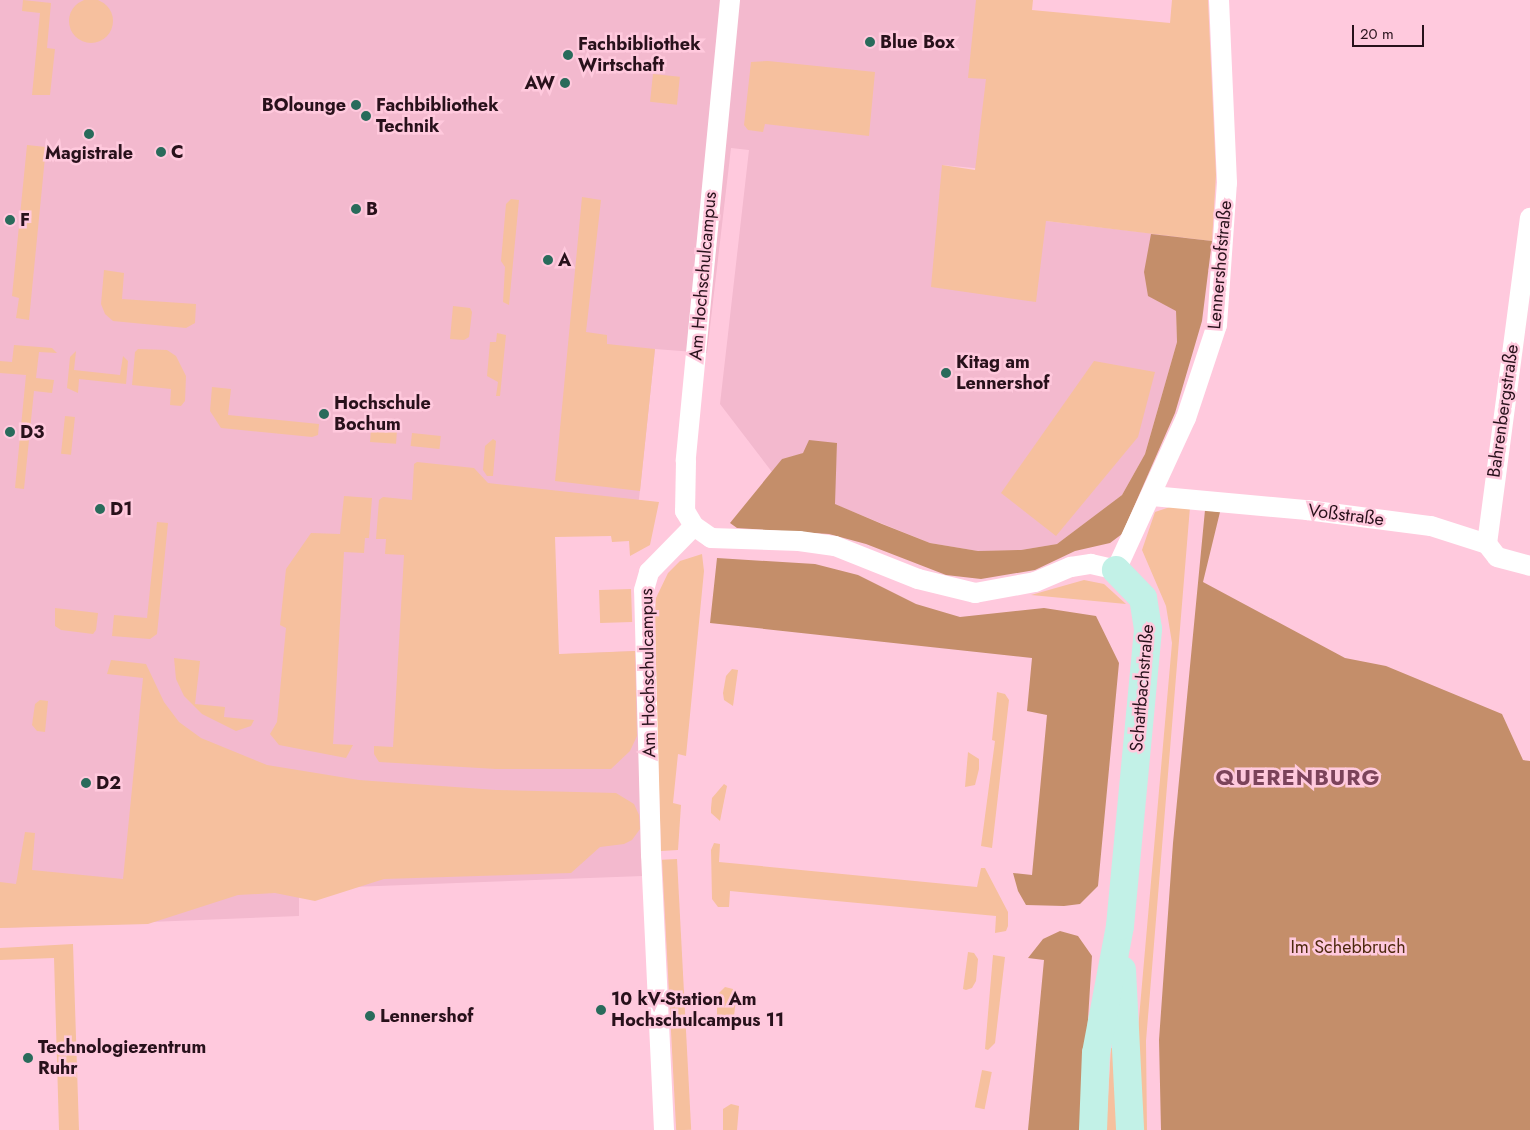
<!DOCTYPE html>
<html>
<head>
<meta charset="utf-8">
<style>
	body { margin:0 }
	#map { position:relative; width:1530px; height:1130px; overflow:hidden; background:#ffc9dd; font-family:Jost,sans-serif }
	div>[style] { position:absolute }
	.built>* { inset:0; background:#f3b9ce }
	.green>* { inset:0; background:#f6c09e; transform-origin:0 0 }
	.round { border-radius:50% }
	.forest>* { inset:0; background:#c48e6a }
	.street>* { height:20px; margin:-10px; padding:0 10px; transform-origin:10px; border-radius:10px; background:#fff }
	.secondary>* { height:28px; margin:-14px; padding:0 14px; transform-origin:14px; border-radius:14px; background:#c2f1e7 }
	.dots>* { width:14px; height:14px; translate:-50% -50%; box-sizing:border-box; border:2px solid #ffc9dd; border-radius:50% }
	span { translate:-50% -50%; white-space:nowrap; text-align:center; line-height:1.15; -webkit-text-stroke:5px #ffc9dd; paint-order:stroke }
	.poi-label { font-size:18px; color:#28111b; font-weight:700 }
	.left { translate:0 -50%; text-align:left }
	.right { translate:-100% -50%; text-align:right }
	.street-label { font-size:18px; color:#28111b }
	.park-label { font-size:18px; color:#4e290e }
	.district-label { font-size:22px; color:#7b435a; font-weight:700; letter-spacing:1px }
	.scale { position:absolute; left:1352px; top:25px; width:72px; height:22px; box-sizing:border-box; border:2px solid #28111b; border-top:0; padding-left:6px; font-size:15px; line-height:18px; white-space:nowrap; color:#28111b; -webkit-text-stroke:4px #ffc9dd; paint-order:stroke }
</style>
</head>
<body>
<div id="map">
	<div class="built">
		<i style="clip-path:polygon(0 0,1011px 0,995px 170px,942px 165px,1046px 221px,1183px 237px,1176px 311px,1177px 342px,1145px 454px,1122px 495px,1057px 544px,1021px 550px,978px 551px,930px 543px,834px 504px,837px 444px,782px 459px,772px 472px,720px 404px,749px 150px,731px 148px,707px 353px,655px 349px,639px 499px,630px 527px,420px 476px,427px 660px,635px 651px,643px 876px,299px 889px,299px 916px,0 928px)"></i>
	</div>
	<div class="green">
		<i class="round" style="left:69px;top:-1px;width:44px;height:44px"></i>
		<i style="clip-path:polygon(23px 0,51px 3px,47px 48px,55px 49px,50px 95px,32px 95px,40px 13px,22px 11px)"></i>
		<i style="clip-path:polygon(976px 0,1033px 0,1032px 10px,1170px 23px,1172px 0,1208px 0,1216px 175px,1212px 241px,1046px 221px,1036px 302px,931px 287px,942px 165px,975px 170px,986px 79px,968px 78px)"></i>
		<i style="clip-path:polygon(768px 61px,875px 72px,869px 136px,765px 124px,763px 132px,748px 130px,744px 125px,751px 62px)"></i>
		<i style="left:653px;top:74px;width:27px;height:28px;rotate:6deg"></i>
		<i style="clip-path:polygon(27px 145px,46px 147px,29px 320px,16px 318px,19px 298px,12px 296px)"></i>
		<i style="clip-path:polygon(582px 197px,601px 200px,586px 332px,607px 335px,607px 344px,655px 349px,640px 491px,555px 481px)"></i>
		<i style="clip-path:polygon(511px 199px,519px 200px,509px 305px,503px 302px,505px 267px,501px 261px,506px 204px)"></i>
		<i style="clip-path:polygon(104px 270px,124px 273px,122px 299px,196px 304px,195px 323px,186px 328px,113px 321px,105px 314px,101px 304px)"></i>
		<i style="clip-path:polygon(453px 306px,470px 308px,472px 312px,469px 337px,464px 340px,450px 339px)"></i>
		<i style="clip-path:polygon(497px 333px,506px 335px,500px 396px,496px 396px,498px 382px,487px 376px,490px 342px,496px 342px)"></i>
		<i style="clip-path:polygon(14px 345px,52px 348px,57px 353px,39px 352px,36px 378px,54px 380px,52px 393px,34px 391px,24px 489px,15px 488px,26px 375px,0 373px,0 361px,12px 362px)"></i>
		<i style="clip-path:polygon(138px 349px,167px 350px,176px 356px,186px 376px,185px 401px,181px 406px,170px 405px,171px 389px,132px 385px,135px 352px)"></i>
		<i style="clip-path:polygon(76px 351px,74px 370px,120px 375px,123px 356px,128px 361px,126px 384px,79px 379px,78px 393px,67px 388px,70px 357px)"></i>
		<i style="clip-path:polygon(1094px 361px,1155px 372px,1138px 437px,1056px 536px,1001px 493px)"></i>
		<i style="clip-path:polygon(212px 387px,231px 389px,228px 415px,319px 424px,318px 435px,312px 437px,221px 428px,210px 411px)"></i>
		<i style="left:65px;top:416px;width:10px;height:38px;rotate:6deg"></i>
		<i style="left:371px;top:429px;width:26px;height:13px;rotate:4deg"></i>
		<i style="left:412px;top:433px;width:29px;height:13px;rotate:6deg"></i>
		<i style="clip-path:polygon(493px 439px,496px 441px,493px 476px,487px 476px,483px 470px,485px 446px)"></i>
		<i style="clip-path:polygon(417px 462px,474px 468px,488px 483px,659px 502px,650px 545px,630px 556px,629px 541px,612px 542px,611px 536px,555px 537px,559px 654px,635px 651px,637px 736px,630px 751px,611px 769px,496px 769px,379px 762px,374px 754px,374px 746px,393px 747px,404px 555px,385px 554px,386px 539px,376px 539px,379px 500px,383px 497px,412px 500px,414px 464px)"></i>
		<i style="clip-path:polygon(344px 496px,372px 498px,369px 538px,365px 538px,364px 553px,344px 552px,333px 744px,353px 745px,346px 758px,279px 745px,270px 734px,277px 722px,286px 628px,280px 625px,286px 569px,311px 533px,340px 534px)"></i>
		<i style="clip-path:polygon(1173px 506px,1190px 507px,1146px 1041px,1147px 1130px,1142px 1130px,1137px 1041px,1172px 643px,1166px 606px,1142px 550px,1155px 512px)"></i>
		<i style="clip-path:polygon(157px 522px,168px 523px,157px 634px,150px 639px,112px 636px,114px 615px,147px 618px)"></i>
		<i style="clip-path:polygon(702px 554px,704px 571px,686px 756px,678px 754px,673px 803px,681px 805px,678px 850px,661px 851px,654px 634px,656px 598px,668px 573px,680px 561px)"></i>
		<i style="clip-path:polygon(1084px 580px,1104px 584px,1126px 604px,1031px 595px)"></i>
		<i style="left:631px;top:589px;width:33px;height:32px;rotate:88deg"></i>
		<i style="clip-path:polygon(55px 608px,98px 613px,96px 630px,93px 634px,61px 630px,55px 626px)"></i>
		<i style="clip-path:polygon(174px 658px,200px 661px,195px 704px,225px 707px,224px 717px,254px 720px,251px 726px,236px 731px,202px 714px,184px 696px,176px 679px)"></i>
		<i style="clip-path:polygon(111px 660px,146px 664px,164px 702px,179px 722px,201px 738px,267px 765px,359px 780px,496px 790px,616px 793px,634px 804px,639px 815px,640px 829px,632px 840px,624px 844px,600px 847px,571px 873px,384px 879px,315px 901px,275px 893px,238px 895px,148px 924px,0 928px,0 882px,16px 884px,25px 832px,35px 833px,32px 870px,123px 879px,143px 678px,107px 674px)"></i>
		<i style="clip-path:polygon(732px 669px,738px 670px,733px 706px,724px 700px,723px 693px,726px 676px)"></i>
		<i style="clip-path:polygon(997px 692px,1005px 694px,1009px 700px,992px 848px,981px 846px,995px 741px,992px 740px)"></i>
		<i style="clip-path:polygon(40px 700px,48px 701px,45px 732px,37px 731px,32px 725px,35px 704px)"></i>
		<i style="clip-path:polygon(968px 752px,979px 759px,979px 769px,975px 785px,965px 787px)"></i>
		<i style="clip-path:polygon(724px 784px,727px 786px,720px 821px,711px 813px,711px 808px,712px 798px)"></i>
		<i style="clip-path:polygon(714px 843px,720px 844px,719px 862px,977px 887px,981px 868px,985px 868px,1008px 912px,1008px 926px,1006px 931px,995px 933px,996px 916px,730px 891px,729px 907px,718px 907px,712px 899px,711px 850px)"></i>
		<i style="left:677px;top:859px;width:271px;height:15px;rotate:87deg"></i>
		<i style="clip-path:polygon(73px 944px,79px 1130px,59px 1130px,54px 958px,0 960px,0 948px)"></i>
		<i style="clip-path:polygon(968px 952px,974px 953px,978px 959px,976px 981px,972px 988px,966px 990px,963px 989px)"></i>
		<i style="clip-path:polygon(993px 955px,1005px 957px,995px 1043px,988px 1050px,985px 1049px)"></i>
		<i style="clip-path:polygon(725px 987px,737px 990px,733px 1025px,719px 1020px,717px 1015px,717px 995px)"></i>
		<i style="clip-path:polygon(1111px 1048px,1114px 1049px,1117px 1130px,1106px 1130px)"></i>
		<i style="left:982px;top:1070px;width:10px;height:38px;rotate:11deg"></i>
		<i style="clip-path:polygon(731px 1104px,739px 1106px,737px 1130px,723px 1130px,723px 1109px)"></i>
	</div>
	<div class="forest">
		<i style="clip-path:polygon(1151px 234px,1212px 241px,1202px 321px,1175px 413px,1122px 534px,1110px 543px,1075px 551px,1035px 570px,981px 579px,946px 575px,866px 544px,829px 534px,737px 528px,730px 523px,782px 459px,803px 453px,809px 440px,837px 443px,835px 504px,882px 524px,930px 543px,978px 551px,1021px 550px,1057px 544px,1122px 495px,1145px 454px,1177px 342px,1176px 311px,1148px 296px,1144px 272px)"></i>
		<i style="clip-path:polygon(1205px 510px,1220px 512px,1203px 582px,1345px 658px,1386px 666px,1502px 714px,1523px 760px,1530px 761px,1530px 1130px,1161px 1130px,1159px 1040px,1173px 843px)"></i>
		<i style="clip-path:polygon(717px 558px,815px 564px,858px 575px,916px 604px,960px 617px,1044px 608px,1096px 616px,1119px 663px,1098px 886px,1080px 904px,1064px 906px,1026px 905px,1018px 891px,1013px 873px,1032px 875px,1047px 715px,1027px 711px,1032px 658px,710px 623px)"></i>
		<i style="clip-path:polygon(1060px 931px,1078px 936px,1092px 956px,1081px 1130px,1028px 1130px,1044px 960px,1028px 958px,1043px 939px)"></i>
	</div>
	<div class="street">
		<i style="left:730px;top:0;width:463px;rotate:95.5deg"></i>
		<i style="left:686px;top:461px;width:50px;rotate:91.1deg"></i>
		<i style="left:685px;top:511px;width:17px;rotate:59deg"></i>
		<i style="left:694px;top:526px;width:21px;rotate:35deg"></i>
		<i style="left:711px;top:538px;width:88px;rotate:2deg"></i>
		<i style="left:799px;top:541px;width:36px;rotate:8deg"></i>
		<i style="left:835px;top:546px;width:89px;rotate:21.7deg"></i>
		<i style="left:918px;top:579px;width:59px;rotate:13.8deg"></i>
		<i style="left:975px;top:593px;width:61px;rotate:-10.4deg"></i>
		<i style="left:1035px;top:582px;width:39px;rotate:-23deg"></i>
		<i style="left:1071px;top:567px;width:20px;rotate:-9deg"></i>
		<i style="left:1091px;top:564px;width:26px;rotate:13deg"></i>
		<i style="left:1116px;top:570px;width:167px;rotate:-65.3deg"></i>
		<i style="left:1186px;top:418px;width:98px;rotate:-71.6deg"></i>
		<i style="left:1217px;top:325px;width:142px;rotate:-86deg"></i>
		<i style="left:1227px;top:183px;width:183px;rotate:-92.5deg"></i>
		<i style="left:1152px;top:496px;width:156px;rotate:5.2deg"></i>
		<i style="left:1307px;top:510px;width:125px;rotate:7.4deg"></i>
		<i style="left:1431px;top:526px;width:59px;rotate:17.8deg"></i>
		<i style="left:1487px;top:544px;width:16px;rotate:52deg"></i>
		<i style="left:1497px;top:557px;width:34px;rotate:15deg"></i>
		<i style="left:1487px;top:544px;width:329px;rotate:-82.5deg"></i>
		<i style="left:664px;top:1130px;width:275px;rotate:-92.7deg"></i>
		<i style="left:651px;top:855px;width:265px;rotate:-91.5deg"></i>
		<i style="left:644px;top:590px;width:19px;rotate:-74deg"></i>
		<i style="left:649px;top:572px;width:64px;rotate:-45.6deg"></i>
	</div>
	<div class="secondary">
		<i style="left:1122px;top:970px;width:160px;rotate:87.1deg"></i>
		<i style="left:1093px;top:1130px;width:77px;rotate:-87.8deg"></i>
		<i style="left:1096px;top:1053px;width:129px;rotate:-79.3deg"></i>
		<i style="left:1120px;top:926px;width:298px;rotate:-84.6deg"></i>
		<i style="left:1148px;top:629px;width:31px;rotate:-99deg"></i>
		<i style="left:1143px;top:598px;width:39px;rotate:-134deg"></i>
	</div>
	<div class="dots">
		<i style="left:870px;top:42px;background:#296b5b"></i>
		<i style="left:568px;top:55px;background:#296b5b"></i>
		<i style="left:565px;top:83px;background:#296b5b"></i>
		<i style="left:356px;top:105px;background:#296b5b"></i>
		<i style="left:366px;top:116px;background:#296b5b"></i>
		<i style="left:89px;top:134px;background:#296b5b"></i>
		<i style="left:161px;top:152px;background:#296b5b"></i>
		<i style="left:356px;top:209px;background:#296b5b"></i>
		<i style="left:10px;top:220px;background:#296b5b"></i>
		<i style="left:548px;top:260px;background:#296b5b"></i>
		<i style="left:946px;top:373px;background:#296b5b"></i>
		<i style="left:324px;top:414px;background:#296b5b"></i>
		<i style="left:10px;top:432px;background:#296b5b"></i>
		<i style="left:100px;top:509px;background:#296b5b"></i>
		<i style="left:86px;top:783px;background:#296b5b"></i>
		<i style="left:601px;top:1010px;background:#296b5b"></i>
		<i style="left:370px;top:1016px;background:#296b5b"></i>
		<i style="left:28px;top:1058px;background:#296b5b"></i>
	</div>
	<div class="poi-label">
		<span class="left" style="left:880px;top:42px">Blue Box</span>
		<span class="left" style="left:578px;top:55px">Fachbibliothek<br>Wirtschaft</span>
		<span class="right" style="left:555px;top:83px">AW</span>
		<span class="right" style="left:346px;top:105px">BOlounge</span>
		<span class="left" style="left:376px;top:116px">Fachbibliothek<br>Technik</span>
		<span class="left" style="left:171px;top:152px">C</span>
		<span style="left:89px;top:153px">Magistrale</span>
		<span class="left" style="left:366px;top:209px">B</span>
		<span class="left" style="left:20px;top:220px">F</span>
		<span class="left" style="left:558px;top:260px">A</span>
		<span class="left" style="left:956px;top:373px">Kitag am<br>Lennershof</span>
		<span class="left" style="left:334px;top:414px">Hochschule<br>Bochum</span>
		<span class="left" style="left:20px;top:432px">D3</span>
		<span class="left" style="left:110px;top:509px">D1</span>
		<span class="left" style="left:96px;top:783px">D2</span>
		<span class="left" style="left:611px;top:1010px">10 kV-Station Am<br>Hochschulcampus 11</span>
		<span class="left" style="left:380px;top:1016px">Lennershof</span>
		<span class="left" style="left:38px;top:1058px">Technologiezentrum<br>Ruhr</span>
	</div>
	<div class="street-label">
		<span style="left:1220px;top:265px;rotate:-85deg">Lennershofstraße</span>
		<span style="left:703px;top:276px;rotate:-85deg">Am Hochschulcampus</span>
		<span style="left:1503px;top:411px;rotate:-82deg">Bahrenbergstraße</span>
		<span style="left:1346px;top:515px;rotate:7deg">Voßstraße</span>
		<span style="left:648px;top:673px;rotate:-91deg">Am Hochschulcampus</span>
		<span style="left:1142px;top:688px;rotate:-85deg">Schattbachstraße</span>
	</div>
	<div class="park-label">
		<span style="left:1348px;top:947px">Im Schebbruch</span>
	</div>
	<div class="district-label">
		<span style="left:1298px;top:778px">QUERENBURG</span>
	</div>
	<div class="scale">20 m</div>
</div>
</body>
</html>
